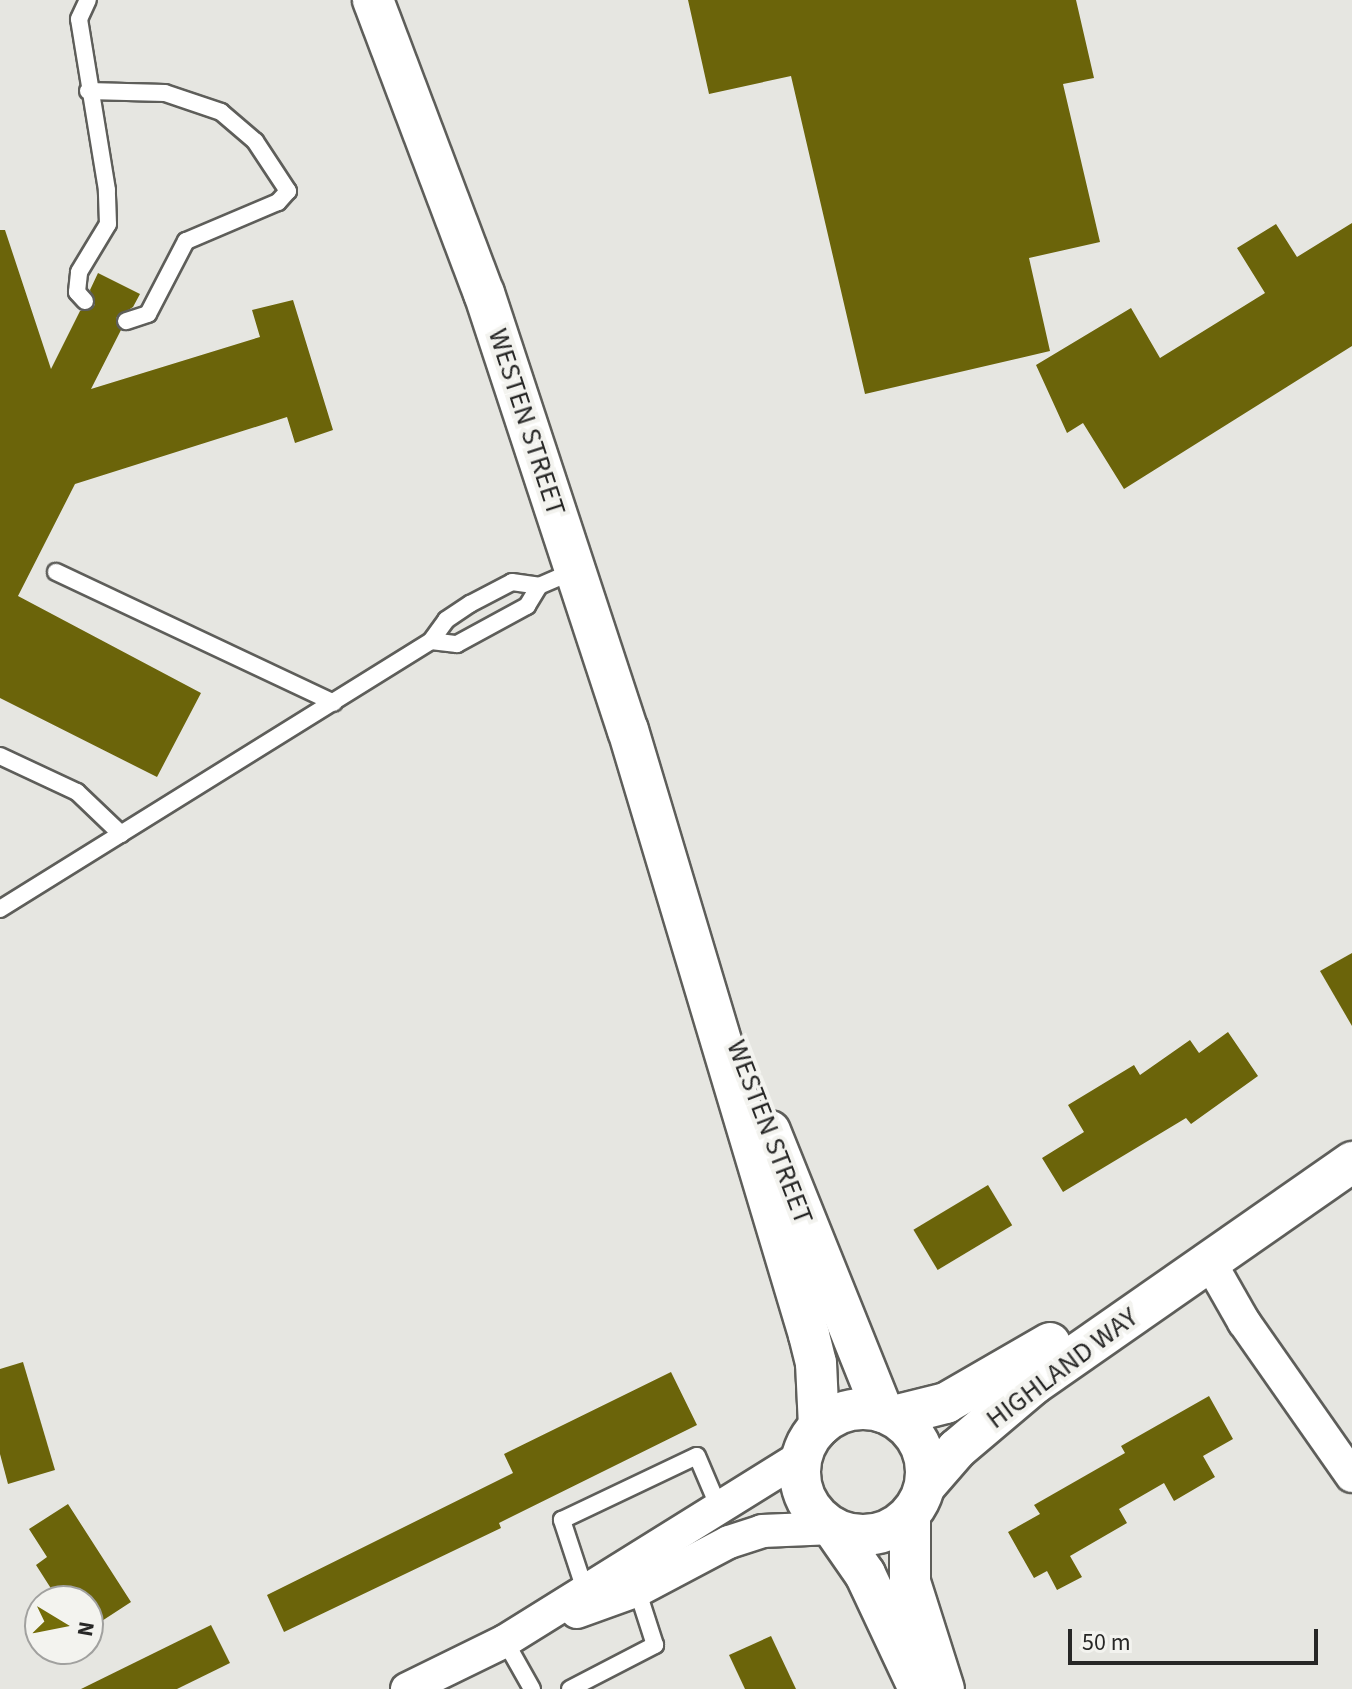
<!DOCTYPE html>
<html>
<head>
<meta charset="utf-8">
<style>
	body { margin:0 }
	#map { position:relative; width:1352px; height:1689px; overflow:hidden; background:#e6e6e1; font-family:"Source Sans 3",sans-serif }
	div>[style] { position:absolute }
	.building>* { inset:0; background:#6b640a; transform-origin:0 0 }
	.roads { filter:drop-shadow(2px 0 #5e5e5a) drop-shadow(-2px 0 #5e5e5a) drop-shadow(0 2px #5e5e5a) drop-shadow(0 -2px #5e5e5a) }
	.service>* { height:16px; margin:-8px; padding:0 8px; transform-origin:8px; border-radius:8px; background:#fff }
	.minor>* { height:32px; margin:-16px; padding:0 16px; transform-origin:16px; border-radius:16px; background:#fff }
	.tertiary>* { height:40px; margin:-20px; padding:0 20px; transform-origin:20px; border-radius:20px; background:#fff }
	.tertiary>.ring { margin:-20px; padding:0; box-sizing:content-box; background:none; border:40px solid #fff; border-radius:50% }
	span { translate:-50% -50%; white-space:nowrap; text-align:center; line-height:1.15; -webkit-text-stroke:8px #f3f3ef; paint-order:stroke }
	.street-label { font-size:28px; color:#272726 }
	.north { position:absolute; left:24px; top:1585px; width:80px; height:80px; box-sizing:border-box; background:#f3f3ef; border:2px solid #a1a19f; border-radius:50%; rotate:100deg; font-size:22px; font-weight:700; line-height:32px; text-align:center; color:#272726 }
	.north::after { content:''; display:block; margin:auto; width:28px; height:36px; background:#746d09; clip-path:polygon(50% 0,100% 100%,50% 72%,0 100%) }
	.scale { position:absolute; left:1068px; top:1629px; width:250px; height:36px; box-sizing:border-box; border:4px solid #272726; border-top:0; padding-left:10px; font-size:24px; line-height:28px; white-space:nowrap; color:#272726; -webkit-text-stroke:6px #f3f3ef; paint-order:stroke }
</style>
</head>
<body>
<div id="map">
	<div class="building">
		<i style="clip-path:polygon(688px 0,1076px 0,1094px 78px,1063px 84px,1100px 242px,1029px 258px,1050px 351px,865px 394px,791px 76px,709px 94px)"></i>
		<i style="clip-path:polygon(1352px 223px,1352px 346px,1124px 489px,1083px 423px,1067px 433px,1036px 365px,1131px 308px,1160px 358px,1265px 293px,1237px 248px,1276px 224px,1297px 257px)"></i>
		<i style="clip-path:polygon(0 230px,5px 230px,51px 369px,80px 311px,95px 305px,90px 290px,98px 273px,140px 294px,133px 307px,116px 318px,121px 330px,91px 389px,260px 337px,252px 310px,293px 300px,333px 430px,295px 443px,287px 417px,75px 484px,18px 596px,201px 693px,157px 777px,0 698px)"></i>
		<i style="clip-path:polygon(1352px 953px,1352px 1026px,1320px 971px)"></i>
		<i style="clip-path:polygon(1228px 1032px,1258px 1076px,1191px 1124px,1186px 1118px,1063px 1192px,1042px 1158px,1084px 1132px,1068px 1105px,1134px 1065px,1140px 1075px,1190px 1040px,1199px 1053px)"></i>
		<i style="left:988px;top:1185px;width:47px;height:87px;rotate:59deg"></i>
		<i style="clip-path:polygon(23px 1362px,55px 1470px,8px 1484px,0 1454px,0 1369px)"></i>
		<i style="clip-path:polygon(671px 1372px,697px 1425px,499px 1523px,501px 1528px,284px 1632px,267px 1595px,513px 1473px,504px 1454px)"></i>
		<i style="clip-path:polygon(1209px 1396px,1233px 1439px,1203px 1456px,1215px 1477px,1174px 1501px,1164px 1483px,1119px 1509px,1127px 1523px,1070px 1556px,1082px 1577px,1057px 1590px,1047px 1571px,1034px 1578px,1008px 1532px,1040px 1514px,1034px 1505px,1125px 1453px,1121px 1446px)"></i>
		<i style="clip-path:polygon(68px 1504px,131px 1602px,88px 1630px,88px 1601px,59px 1601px,36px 1565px,47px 1557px,29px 1529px)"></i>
		<i style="clip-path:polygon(211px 1625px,230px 1663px,177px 1689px,81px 1689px)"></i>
		<i style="clip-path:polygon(771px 1636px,796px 1689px,745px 1689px,729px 1655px)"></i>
	</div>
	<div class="roads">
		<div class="service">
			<i style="left:88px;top:91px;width:77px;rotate:1.5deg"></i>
			<i style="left:165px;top:93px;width:59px;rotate:18.7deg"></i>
			<i style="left:221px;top:112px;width:45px;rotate:40.5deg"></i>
			<i style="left:255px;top:141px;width:60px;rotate:56.6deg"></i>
			<i style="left:288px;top:191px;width:15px;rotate:132deg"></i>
			<i style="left:278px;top:202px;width:100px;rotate:157deg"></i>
			<i style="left:186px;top:241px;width:82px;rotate:117.5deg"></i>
			<i style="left:148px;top:314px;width:23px;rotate:162deg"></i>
			<i style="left:85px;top:301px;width:12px;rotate:-132deg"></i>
			<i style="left:77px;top:292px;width:20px;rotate:-84deg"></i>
			<i style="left:79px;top:272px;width:56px;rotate:-58.9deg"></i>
			<i style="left:108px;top:224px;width:34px;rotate:-92deg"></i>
			<i style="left:107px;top:190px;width:173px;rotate:-99.3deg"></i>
			<i style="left:79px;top:19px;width:21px;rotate:-65deg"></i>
			<i style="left:56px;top:572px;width:307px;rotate:25.2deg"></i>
			<i style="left:431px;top:641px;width:26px;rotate:7deg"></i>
			<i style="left:457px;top:644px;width:80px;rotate:-28.5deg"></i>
			<i style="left:527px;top:606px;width:23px;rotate:-59deg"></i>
			<i style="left:0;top:756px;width:85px;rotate:25.1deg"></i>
			<i style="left:77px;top:792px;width:61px;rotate:43.7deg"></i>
			<i style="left:0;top:909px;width:508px;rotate:-31.87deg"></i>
			<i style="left:431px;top:641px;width:26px;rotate:-54deg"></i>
			<i style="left:446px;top:620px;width:29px;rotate:-34deg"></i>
			<i style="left:470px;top:604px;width:47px;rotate:-27.6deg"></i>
			<i style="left:512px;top:582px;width:27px;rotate:8deg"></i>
			<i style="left:539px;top:586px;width:40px;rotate:-23.4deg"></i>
			<i style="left:585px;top:1590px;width:74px;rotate:-108.2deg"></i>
			<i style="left:562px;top:1520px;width:149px;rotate:-25.4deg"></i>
			<i style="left:697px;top:1456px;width:59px;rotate:66.9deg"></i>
			<i style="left:505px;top:1641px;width:55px;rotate:60.6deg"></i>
			<i style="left:570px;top:1689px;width:96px;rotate:-27.4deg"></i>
			<i style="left:655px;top:1645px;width:62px;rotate:-107.9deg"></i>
		</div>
		<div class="minor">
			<i style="left:1208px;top:1259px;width:73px;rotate:60.3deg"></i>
			<i style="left:1244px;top:1322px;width:188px;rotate:55deg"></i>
			<i style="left:577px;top:1612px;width:65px;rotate:-19.8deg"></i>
			<i style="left:638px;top:1590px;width:103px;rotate:-27.8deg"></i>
			<i style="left:729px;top:1542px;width:35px;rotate:-18deg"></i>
			<i style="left:762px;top:1531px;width:71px;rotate:-2.4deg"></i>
			<i style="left:407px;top:1689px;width:109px;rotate:-26.1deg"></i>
			<i style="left:505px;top:1641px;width:350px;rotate:-31.9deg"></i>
		</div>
		<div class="tertiary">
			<i style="left:373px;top:0;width:313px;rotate:69.3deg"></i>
			<i style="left:484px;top:293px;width:460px;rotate:71.8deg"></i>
			<i style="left:628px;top:730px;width:631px;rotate:73.34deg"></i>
			<i style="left:809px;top:1335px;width:29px;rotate:76deg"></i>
			<i style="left:816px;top:1363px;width:64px;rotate:87.3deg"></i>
			<i style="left:770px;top:1131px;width:303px;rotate:68.1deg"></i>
			<i class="ring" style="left:800px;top:1409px;width:86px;height:86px"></i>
			<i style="left:894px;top:1416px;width:54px;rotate:-14deg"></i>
			<i style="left:946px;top:1403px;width:120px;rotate:-30deg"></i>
			<i style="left:925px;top:1486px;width:49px;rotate:-49.1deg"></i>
			<i style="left:957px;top:1449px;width:101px;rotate:-40.2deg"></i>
			<i style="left:1034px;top:1384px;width:388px;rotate:-34.9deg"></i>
			<i style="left:910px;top:1515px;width:67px;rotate:90deg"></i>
			<i style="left:910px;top:1582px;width:112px;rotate:72.4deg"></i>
			<i style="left:833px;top:1528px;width:56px;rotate:55.2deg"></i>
			<i style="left:865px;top:1574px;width:127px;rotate:64.8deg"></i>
		</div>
	</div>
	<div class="street-label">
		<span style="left:527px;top:422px;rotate:72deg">WESTEN STREET</span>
		<span style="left:770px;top:1132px;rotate:69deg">WESTEN STREET</span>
		<span style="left:1062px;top:1368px;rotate:-37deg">HIGHLAND WAY</span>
	</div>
	<div class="north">N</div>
	<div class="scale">50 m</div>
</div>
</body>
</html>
